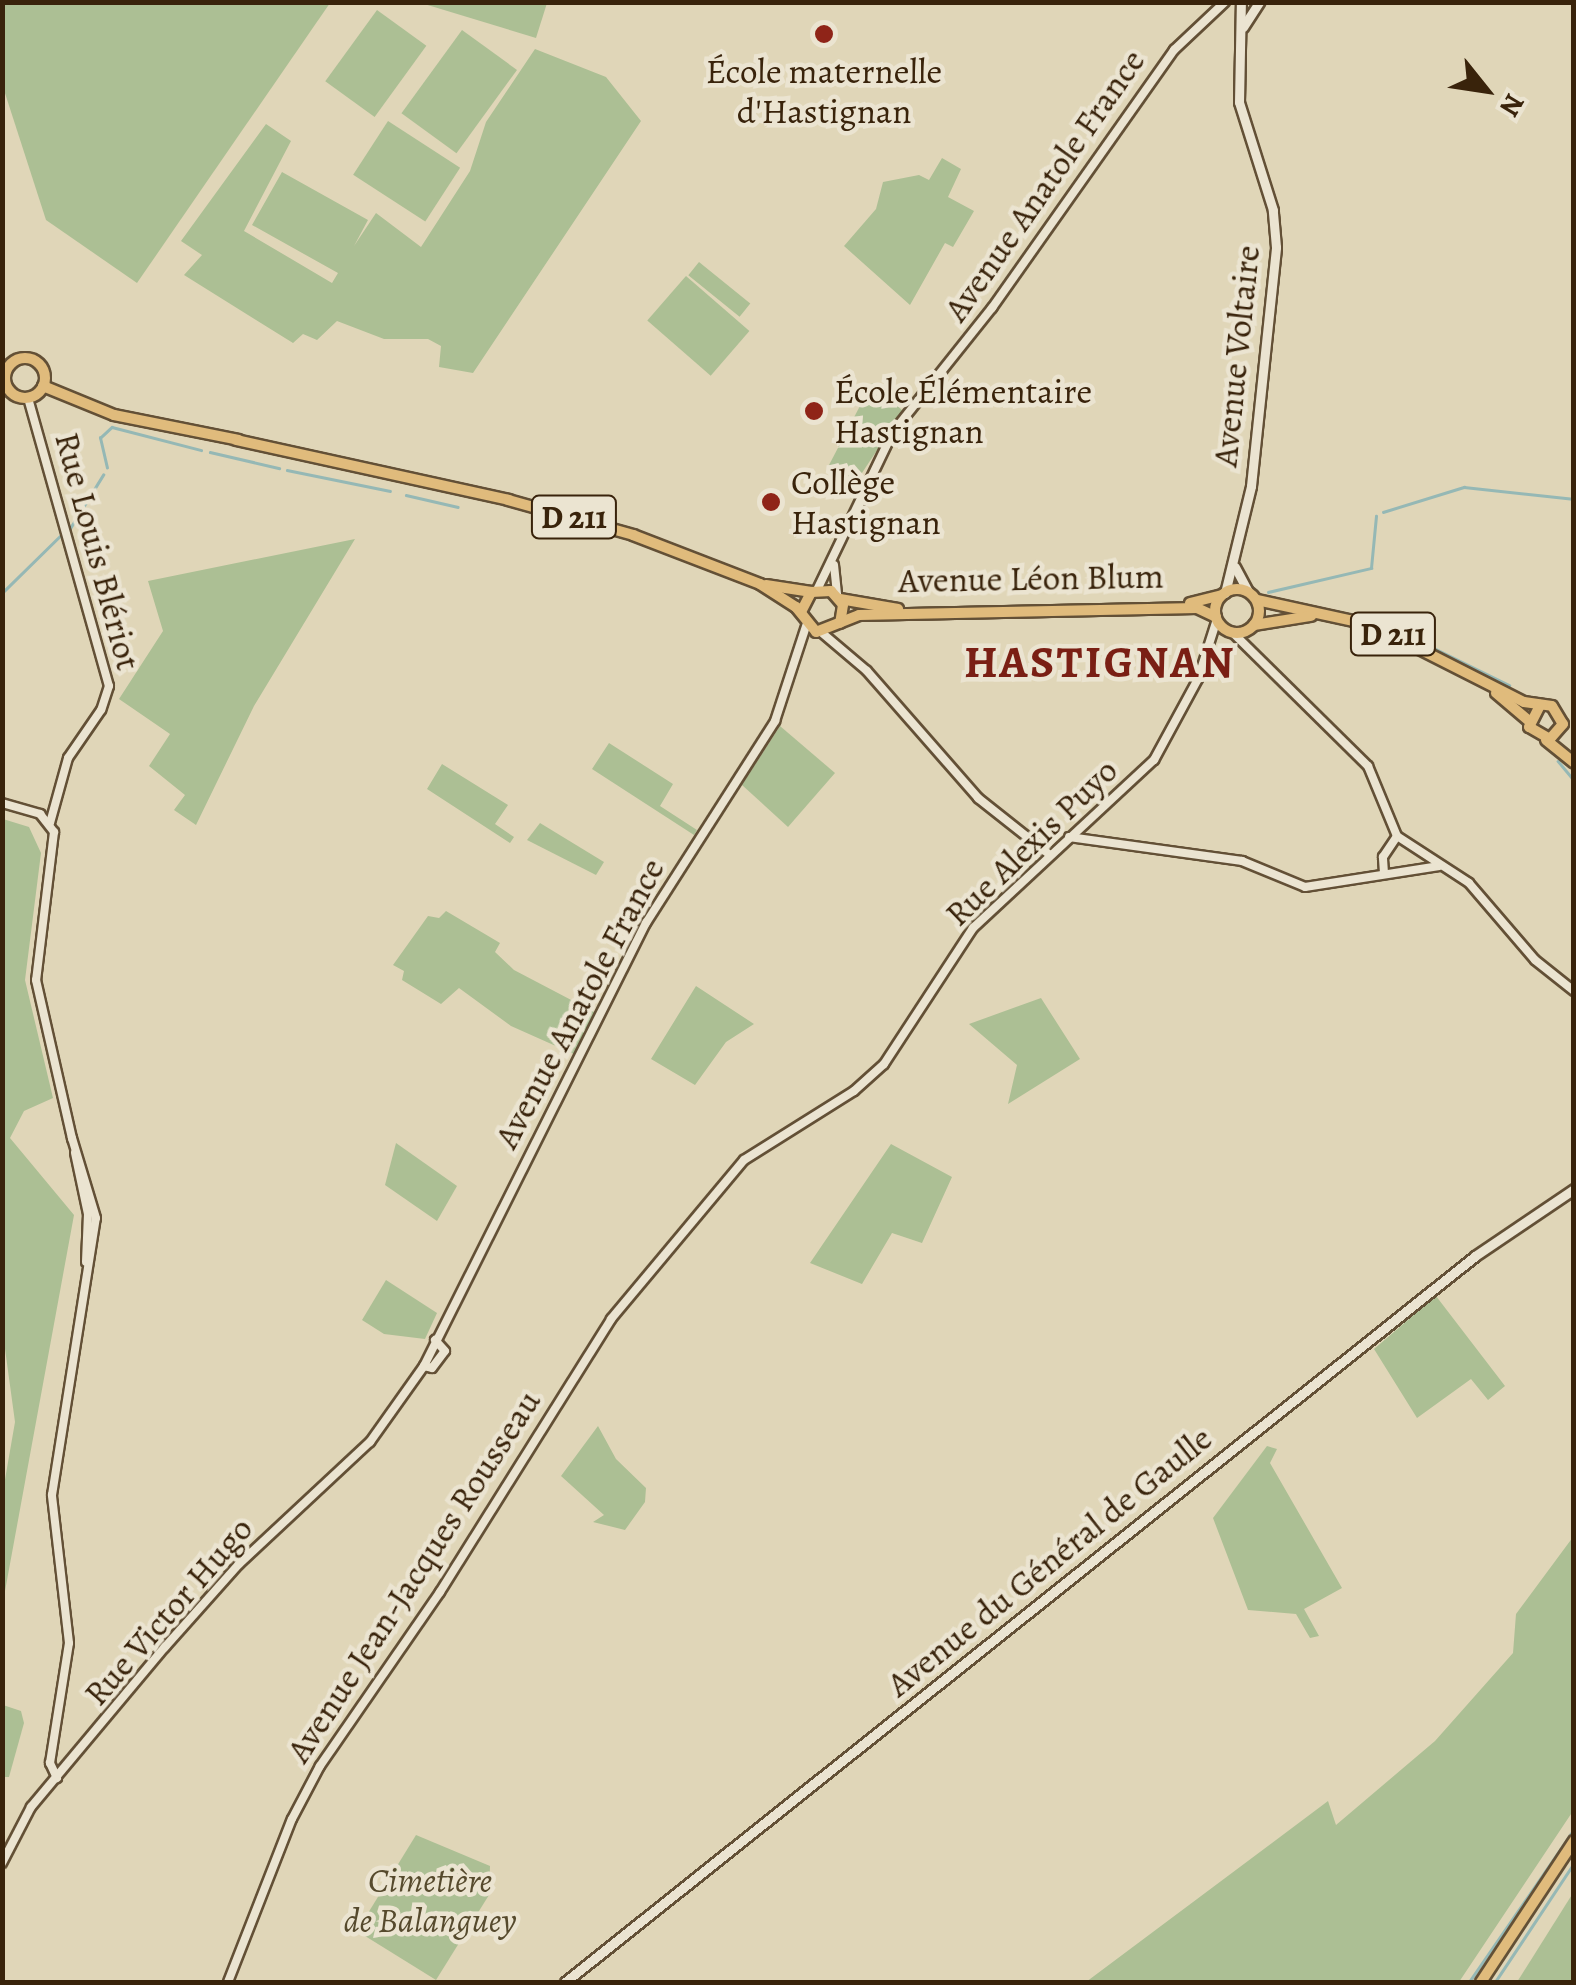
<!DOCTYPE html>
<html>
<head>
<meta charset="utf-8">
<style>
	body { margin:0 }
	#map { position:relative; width:1576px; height:1985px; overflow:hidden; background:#e0d6b8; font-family:Alegreya,serif }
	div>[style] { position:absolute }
	.green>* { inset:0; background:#acbf94; transform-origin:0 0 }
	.stream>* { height:2.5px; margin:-1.25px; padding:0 1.25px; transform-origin:1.25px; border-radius:1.25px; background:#95b8b5 }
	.roads { filter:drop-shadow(2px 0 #635036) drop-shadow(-2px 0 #635036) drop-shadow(0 2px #635036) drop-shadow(0 -2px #635036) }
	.tertiary>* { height:8px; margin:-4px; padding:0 4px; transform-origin:4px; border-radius:4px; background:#ebe4d1 }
	.secondary>* { height:9px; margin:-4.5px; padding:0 4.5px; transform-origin:4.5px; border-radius:4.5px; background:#ebe4d1 }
	.primary>* { height:10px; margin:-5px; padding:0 5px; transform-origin:5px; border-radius:5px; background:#e0bb7c }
	.primary>.ring { margin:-5px; padding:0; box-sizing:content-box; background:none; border:10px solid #e0bb7c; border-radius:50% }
	.dots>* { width:28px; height:28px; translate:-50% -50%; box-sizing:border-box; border:5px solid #ebe4d1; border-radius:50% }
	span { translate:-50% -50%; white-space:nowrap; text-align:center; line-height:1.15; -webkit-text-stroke:9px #ebe4d1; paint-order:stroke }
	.shield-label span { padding:2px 8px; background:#ebe4d1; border:2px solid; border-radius:8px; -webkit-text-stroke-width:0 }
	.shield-label { font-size:32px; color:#39230b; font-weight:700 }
	.poi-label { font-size:35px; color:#39230b }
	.left { translate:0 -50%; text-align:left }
	.street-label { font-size:35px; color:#39230b }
	.park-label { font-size:35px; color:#564a2d; font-style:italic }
	.district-label { font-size:45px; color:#7a1f14; font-weight:700; letter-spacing:2.5px }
	.frame { position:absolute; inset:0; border:5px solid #39230b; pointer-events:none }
	.north { position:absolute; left:1436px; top:40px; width:100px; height:100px; -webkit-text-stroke:8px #ebe4d1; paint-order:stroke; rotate:120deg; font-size:28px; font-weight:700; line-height:40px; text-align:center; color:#39230b }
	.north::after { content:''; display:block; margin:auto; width:35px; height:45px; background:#39230b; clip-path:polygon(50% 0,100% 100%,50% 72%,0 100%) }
</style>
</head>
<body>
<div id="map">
	<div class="green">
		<i style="clip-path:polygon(2px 3px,3px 2px,330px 3px,137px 283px,46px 220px,3px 87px)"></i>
		<i style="clip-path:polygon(421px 3px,547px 3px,536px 38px)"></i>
		<i style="left:377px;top:10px;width:61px;height:88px;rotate:36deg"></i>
		<i style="left:462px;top:30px;width:68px;height:103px;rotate:36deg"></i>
		<i style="clip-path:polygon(535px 49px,606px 77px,641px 121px,473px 373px,439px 367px,441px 346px,428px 339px,384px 339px,337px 321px,317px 340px,303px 334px,293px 343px,184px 275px,202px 255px,181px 241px,266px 124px,291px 141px,244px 231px,332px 283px,338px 273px,252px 225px,282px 172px,368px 220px,354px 246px,376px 213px,421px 247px,470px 171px,486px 122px)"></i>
		<i style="left:388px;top:121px;width:86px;height:64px;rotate:33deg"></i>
		<i style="clip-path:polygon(942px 158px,961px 169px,948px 197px,974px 211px,953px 247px,945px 243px,910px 305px,844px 246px,876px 209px,883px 182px,919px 175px,929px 180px)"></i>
		<i style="left:699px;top:262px;width:66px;height:17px;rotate:39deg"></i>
		<i style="left:686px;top:276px;width:84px;height:59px;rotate:41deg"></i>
		<i style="clip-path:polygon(872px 383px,903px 411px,856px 482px,829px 465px)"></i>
		<i style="clip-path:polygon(355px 539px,254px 706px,196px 825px,174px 810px,185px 795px,149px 766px,170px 734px,119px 699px,163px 631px,148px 581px)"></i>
		<i style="clip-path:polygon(780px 726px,835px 773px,788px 827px,742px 785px)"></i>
		<i style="clip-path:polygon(609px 743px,673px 784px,660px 806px,697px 830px,694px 835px,592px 769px)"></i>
		<i style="clip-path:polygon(442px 764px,508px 805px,495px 824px,514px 837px,510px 843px,427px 789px)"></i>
		<i style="clip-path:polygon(3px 819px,29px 827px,41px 853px,25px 980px,53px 1098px,24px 1111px,10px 1138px,74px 1215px,3px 1602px,3px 1491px,15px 1422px,2px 1327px)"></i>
		<i style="clip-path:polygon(540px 823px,604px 862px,596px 875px,527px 840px)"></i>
		<i style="clip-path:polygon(446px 911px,500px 943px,495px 952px,514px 970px,596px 1013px,576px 1055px,511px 1026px,459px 988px,441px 1004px,402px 980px,404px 971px,393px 965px,428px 916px,439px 918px)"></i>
		<i style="clip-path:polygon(696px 986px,754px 1024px,726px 1042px,695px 1085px,651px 1059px)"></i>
		<i style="clip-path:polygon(1041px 998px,1080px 1059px,1008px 1104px,1017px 1065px,969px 1024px)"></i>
		<i style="clip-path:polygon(396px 1143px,457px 1186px,437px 1221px,385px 1185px)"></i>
		<i style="clip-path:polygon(891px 1144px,952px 1177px,922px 1243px,892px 1233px,862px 1284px,810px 1263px)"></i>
		<i style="clip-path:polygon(386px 1280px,437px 1313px,425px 1339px,384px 1334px,362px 1320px)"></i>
		<i style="clip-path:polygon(1436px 1296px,1505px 1386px,1488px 1400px,1471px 1379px,1417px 1418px,1374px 1349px)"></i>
		<i style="clip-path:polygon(598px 1426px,616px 1459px,646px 1488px,645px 1502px,625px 1530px,593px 1522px,604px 1515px,561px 1476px)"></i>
		<i style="clip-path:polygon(1267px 1446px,1277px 1449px,1270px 1463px,1342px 1588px,1304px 1609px,1319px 1636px,1310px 1638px,1296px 1614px,1248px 1610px,1213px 1518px)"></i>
		<i style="clip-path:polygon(1573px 1537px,1573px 1811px,1459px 1982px,1086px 1982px,1328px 1801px,1336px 1825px,1435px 1741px,1513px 1653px,1516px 1614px)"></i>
		<i style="clip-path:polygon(3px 1705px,21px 1711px,24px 1723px,9px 1777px,3px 1777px)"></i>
		<i style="clip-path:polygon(416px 1835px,490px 1866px,489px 1895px,436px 1980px,357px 1931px)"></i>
		<i style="clip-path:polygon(1573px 1893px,1573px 1982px,1517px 1982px)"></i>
	</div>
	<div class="stream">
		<i style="left:210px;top:452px;width:71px;rotate:13.1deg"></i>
		<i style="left:107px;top:468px;width:31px;rotate:-103deg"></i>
		<i style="left:100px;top:438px;width:16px;rotate:-43deg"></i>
		<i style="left:112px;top:427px;width:92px;rotate:14.5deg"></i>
		<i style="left:287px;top:470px;width:105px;rotate:11.5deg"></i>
		<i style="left:406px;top:495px;width:53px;rotate:13deg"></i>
		<i style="left:1383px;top:512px;width:85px;rotate:-17.2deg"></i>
		<i style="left:1464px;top:487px;width:111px;rotate:6.2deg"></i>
		<i style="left:69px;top:530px;width:65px;rotate:-58.3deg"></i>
		<i style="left:1268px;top:592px;width:106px;rotate:-13.1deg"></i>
		<i style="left:1371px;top:568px;width:52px;rotate:-84.5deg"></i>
		<i style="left:2px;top:593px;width:81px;rotate:-44.5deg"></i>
		<i style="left:1381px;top:622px;width:143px;rotate:26.2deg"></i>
		<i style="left:1558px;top:761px;width:25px;rotate:50deg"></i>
		<i style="left:1469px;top:1982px;width:186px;rotate:-55.5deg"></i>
		<i style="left:1495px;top:1982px;width:143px;rotate:-56.4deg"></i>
	</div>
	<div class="roads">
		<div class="tertiary">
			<i style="left:28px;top:398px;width:299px;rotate:74.3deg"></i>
			<i style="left:109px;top:686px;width:25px;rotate:108deg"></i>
			<i style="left:101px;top:710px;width:58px;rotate:124.5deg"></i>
			<i style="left:68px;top:758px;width:67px;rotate:105.5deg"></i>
			<i style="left:856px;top:511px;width:36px;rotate:-63deg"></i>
			<i style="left:834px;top:565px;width:30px;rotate:84deg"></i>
			<i style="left:817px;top:590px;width:175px;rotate:-64.3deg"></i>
			<i style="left:893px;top:432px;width:159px;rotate:-51.4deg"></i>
			<i style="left:992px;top:308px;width:316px;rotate:-54.8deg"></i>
			<i style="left:1174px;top:50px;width:70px;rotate:-43.3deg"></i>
			<i style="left:821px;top:632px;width:60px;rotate:40.3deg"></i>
			<i style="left:867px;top:671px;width:169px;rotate:48.8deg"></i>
			<i style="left:978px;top:798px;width:90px;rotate:38.3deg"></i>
			<i style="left:1232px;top:632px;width:191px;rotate:44.6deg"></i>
			<i style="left:1368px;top:766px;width:76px;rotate:67.5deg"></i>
			<i style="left:1397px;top:836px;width:86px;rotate:33.1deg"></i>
			<i style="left:1469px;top:883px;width:101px;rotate:49.4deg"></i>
			<i style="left:1535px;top:960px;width:50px;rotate:38.5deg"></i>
			<i style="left:2px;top:803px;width:40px;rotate:16deg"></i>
			<i style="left:40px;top:814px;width:23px;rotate:52deg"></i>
			<i style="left:54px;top:832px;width:149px;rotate:96.9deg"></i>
			<i style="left:36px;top:980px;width:163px;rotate:77.2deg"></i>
			<i style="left:1069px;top:837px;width:175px;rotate:7.9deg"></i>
			<i style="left:1242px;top:861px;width:68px;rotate:22.4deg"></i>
			<i style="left:1305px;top:887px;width:136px;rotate:-8.9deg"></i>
			<i style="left:1384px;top:873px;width:16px;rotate:-94deg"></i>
			<i style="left:1383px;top:857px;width:25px;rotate:-56deg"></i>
			<i style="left:75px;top:1153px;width:62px;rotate:78deg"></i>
			<i style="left:88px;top:1214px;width:48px;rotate:92.4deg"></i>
			<i style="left:424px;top:1366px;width:8px;rotate:14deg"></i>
			<i style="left:432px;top:1368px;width:21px;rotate:-53deg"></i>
			<i style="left:445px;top:1351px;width:15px;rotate:-132deg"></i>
			<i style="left:57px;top:1778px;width:17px;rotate:-115deg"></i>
			<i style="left:50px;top:1763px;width:121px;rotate:-81deg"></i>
			<i style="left:69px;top:1643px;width:149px;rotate:-96.6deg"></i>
			<i style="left:52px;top:1495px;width:280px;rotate:-81deg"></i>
			<i style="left:96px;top:1218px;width:84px;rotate:-106.7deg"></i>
			<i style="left:2px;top:1863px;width:63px;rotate:-62.6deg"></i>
			<i style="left:31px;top:1807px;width:209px;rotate:-50.1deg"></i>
			<i style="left:165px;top:1647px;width:111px;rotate:-48.3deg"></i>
			<i style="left:239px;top:1564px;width:179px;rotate:-43deg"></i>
			<i style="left:370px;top:1442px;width:93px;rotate:-54.6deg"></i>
			<i style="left:424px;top:1366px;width:496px;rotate:-63.4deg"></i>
			<i style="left:646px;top:923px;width:240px;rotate:-57.4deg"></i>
			<i style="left:775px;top:721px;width:100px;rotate:-71.9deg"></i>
			<i style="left:228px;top:1982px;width:175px;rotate:-68.6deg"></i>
			<i style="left:292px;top:1819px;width:60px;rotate:-62.2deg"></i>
			<i style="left:320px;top:1766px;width:211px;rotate:-55.4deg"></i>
			<i style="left:440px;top:1592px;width:322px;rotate:-57.9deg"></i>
			<i style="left:611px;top:1319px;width:207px;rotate:-50.1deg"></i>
			<i style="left:744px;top:1160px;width:130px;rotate:-32.1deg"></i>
			<i style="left:854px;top:1091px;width:40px;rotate:-42deg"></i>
			<i style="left:884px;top:1064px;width:163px;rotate:-56.8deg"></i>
			<i style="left:973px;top:928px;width:247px;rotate:-42.9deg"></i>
			<i style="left:1154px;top:760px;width:92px;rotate:-61.5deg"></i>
			<i style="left:1198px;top:679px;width:63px;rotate:-72.4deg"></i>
		</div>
		<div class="secondary">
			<i style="left:1243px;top:27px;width:30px;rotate:-57deg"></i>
			<i style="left:1235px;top:567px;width:27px;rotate:62deg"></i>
			<i style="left:1225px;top:593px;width:110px;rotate:-76.3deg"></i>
			<i style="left:1251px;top:486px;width:240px;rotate:-84deg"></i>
			<i style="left:1276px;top:247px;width:37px;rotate:-95deg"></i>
			<i style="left:1273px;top:210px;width:113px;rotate:-107.5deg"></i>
			<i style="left:1239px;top:102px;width:100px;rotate:-88.9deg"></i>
			<i style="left:565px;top:1982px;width:1164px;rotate:-38.58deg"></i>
			<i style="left:1475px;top:1256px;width:120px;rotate:-34.1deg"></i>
		</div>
		<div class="primary">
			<i class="ring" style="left:5px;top:358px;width:30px;height:30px"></i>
			<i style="left:43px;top:386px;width:77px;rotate:22.2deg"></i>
			<i style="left:114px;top:415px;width:127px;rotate:11.3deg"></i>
			<i style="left:236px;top:440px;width:279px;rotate:12.4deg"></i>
			<i style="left:508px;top:500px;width:130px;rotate:15.6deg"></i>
			<i style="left:633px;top:535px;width:136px;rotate:21.1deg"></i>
			<i style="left:760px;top:584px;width:43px;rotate:32.6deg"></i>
			<i style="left:796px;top:607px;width:32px;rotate:51deg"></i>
			<i style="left:816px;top:632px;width:46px;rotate:-21.6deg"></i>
			<i style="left:859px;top:615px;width:338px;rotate:-1.2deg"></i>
			<i style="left:1197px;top:608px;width:21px;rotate:25deg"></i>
			<i style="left:766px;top:585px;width:46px;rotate:8.8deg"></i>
			<i class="ring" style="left:1215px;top:589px;width:34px;height:34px"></i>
			<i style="left:840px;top:599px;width:59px;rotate:9.8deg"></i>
			<i style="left:1257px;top:600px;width:118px;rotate:12.3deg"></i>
			<i style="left:1372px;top:625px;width:170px;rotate:26.9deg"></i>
			<i style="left:1524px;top:702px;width:28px;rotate:8deg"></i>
			<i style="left:1552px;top:706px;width:21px;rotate:59deg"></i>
			<i style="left:1563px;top:724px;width:20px;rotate:131deg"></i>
			<i style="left:1550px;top:739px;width:24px;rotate:-150deg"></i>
			<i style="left:1529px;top:727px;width:25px;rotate:-63deg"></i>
			<i style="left:1190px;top:603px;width:33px;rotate:-14deg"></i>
			<i style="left:801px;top:612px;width:22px;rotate:-63deg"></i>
			<i style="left:811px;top:592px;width:20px;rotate:-3deg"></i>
			<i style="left:831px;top:591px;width:18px;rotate:49deg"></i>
			<i style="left:843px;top:605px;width:18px;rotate:99deg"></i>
			<i style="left:1254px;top:625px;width:58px;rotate:-9deg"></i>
			<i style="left:1496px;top:693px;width:42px;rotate:40.2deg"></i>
			<i style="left:1546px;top:740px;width:36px;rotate:39deg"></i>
			<i style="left:1481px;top:1982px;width:169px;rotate:-56.6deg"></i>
		</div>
	</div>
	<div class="dots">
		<i style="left:824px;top:34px;background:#8f2418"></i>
		<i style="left:814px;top:411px;background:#8f2418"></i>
		<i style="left:771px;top:502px;background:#8f2418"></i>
	</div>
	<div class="shield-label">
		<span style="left:574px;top:517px">D 211</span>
		<span style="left:1393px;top:634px">D 211</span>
	</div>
	<div class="poi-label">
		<span style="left:824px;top:91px">École maternelle<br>d'Hastignan</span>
		<span class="left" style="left:834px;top:411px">École Élémentaire<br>Hastignan</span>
		<span class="left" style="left:791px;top:502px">Collège<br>Hastignan</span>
	</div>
	<div class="street-label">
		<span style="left:1044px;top:185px;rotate:-55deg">Avenue Anatole France</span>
		<span style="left:1236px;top:356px;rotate:-84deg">Avenue Voltaire</span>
		<span style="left:98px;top:551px;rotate:75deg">Rue Louis Blériot</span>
		<span style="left:1031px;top:578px;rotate:-1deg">Avenue Léon Blum</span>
		<span style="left:1031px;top:842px;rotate:-44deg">Rue Alexis Puyo</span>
		<span style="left:579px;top:1003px;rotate:-62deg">Avenue Anatole France</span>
		<span style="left:1049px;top:1561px;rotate:-39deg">Avenue du Général de Gaulle</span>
		<span style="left:413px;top:1576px;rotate:-57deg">Avenue Jean-Jacques Rousseau</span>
		<span style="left:168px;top:1611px;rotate:-49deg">Rue Victor Hugo</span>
	</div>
	<div class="park-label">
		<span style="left:430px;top:1900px">Cimetière<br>de Balanguey</span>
	</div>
	<div class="district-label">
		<span style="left:1100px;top:663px">HASTIGNAN</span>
	</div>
	<div class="frame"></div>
	<div class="north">N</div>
</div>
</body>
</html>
